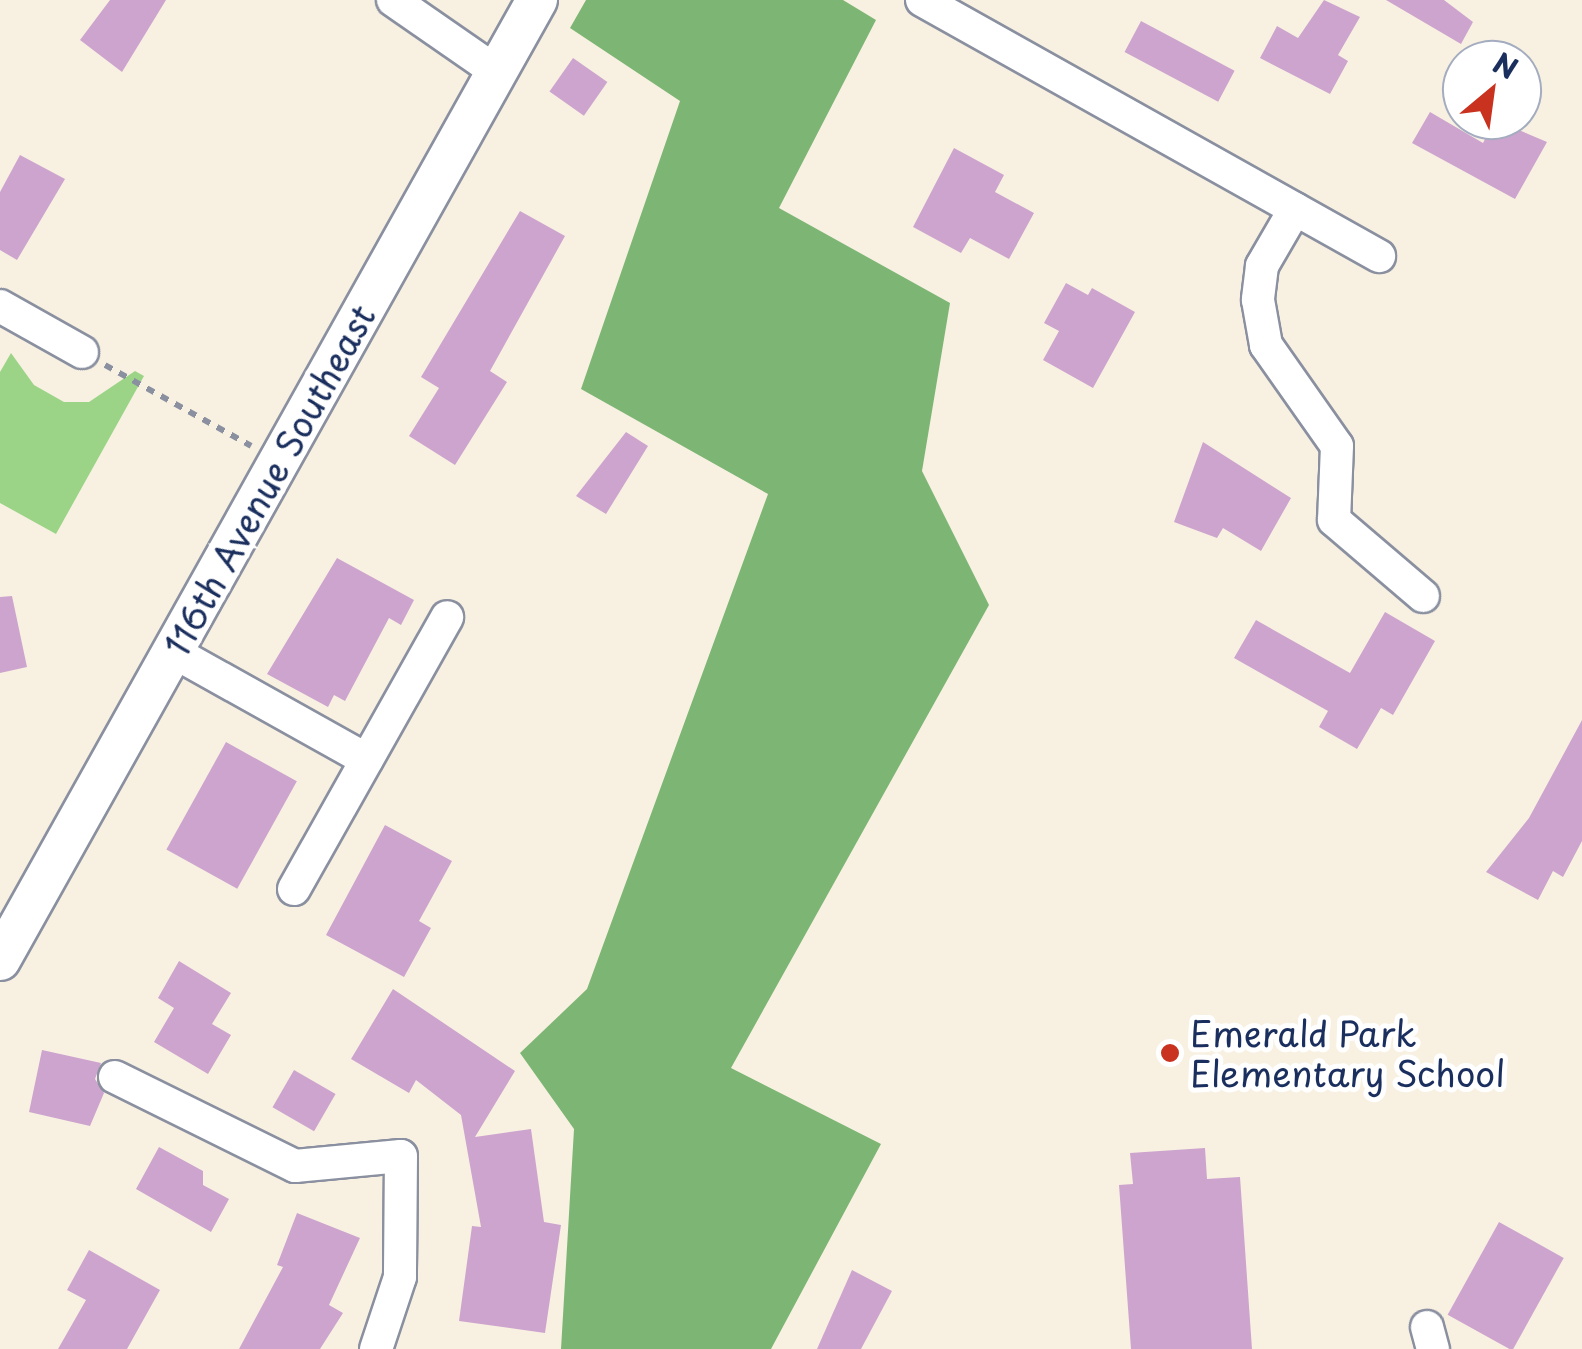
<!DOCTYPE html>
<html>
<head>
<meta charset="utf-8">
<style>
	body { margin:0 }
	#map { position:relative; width:1582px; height:1349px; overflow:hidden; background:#f8f1e2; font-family:"Playpen Sans",sans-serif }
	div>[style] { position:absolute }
	.green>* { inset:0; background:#9cd487 }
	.forest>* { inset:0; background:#7db674 }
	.building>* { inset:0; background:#cda4ce; transform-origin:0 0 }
	.path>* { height:6px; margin-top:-3px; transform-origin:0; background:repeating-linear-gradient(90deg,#8a90a0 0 8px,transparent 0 16px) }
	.roads { filter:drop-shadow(2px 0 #8a90a0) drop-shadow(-2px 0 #8a90a0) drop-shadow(0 2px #8a90a0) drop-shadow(0 -2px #8a90a0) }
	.minor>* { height:32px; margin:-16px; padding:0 16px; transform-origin:16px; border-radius:16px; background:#fff }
	.major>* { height:40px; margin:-20px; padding:0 20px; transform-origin:20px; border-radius:20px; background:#fff }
	.dots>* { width:28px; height:28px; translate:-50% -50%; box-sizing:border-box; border:5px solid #fff; border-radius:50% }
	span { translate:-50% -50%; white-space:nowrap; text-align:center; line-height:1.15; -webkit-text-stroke:10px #fff; paint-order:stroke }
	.street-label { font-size:35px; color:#1b2f5e }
	.poi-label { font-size:35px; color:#1b2f5e }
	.left { translate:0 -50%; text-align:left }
	.north { position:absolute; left:1442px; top:40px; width:100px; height:100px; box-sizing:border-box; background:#fff; border:2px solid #a4acbf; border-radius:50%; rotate:29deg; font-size:28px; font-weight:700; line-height:40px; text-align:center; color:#1b2f5e }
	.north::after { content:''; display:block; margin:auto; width:35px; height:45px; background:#c8321e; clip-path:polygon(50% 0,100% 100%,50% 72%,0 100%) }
</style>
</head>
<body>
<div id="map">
	<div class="green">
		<i style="clip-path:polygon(11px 353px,34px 385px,64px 402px,89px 402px,135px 371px,144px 376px,56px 534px,0 503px,0 372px)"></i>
	</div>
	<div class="forest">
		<i style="clip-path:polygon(586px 0,843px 0,876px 20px,779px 208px,950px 303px,922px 471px,989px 605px,731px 1068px,881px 1144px,771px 1349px,561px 1349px,574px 1129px,520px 1053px,587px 989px,768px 494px,581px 389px,680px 101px,570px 28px)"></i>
	</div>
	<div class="building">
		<i style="clip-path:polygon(110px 0,166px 0,122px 72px,80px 40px)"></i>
		<i style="clip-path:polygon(1324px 0,1360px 17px,1338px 55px,1348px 61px,1330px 94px,1260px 58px,1277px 26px,1298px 38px)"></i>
		<i style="clip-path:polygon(1386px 0,1444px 0,1473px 22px,1461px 44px)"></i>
		<i style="left:1141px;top:21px;width:106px;height:35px;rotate:28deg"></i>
		<i style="left:573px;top:58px;width:42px;height:41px;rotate:35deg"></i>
		<i style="clip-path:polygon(1430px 112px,1483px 143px,1495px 120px,1547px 142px,1515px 199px,1412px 143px)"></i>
		<i style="clip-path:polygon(954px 148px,1004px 175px,995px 192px,1034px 213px,1009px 259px,970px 238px,961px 253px,913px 227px)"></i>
		<i style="clip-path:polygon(20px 155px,65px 179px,17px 260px,0 250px,0 192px)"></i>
		<i style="clip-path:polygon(520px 211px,565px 236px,490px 371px,507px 382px,455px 465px,409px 436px,439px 388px,421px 377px)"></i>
		<i style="clip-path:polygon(1066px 283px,1088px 295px,1092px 288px,1135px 312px,1093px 388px,1043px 360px,1059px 331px,1044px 323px)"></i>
		<i style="clip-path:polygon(626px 432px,648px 446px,606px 514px,576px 496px)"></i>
		<i style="clip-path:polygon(1203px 442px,1291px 498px,1261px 551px,1223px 528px,1217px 538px,1174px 522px)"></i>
		<i style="clip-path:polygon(337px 558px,414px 600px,401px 625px,389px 618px,345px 701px,334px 695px,328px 707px,267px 674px)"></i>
		<i style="clip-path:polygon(12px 596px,27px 667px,0 673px,0 597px)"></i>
		<i style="clip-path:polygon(1385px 612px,1435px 641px,1393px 715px,1381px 708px,1357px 749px,1319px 727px,1328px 711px,1234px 658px,1256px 620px,1350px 673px)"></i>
		<i style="clip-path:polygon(1582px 720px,1582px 841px,1563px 877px,1553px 871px,1538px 900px,1486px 872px,1529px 818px)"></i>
		<i style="left:226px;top:742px;width:81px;height:123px;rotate:29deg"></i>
		<i style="clip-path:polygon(385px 825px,452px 861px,419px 921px,431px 928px,404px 977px,326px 935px)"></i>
		<i style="clip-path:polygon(179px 961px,231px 993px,212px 1024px,231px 1035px,208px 1074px,154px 1042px,174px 1008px,158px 998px)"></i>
		<i style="clip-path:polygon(393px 989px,515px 1071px,475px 1137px,531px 1129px,544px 1222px,561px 1225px,545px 1333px,459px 1321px,472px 1226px,481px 1227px,461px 1115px,416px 1080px,409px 1093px,351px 1059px)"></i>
		<i style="clip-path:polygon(42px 1050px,101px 1063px,95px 1079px,104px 1093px,90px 1126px,29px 1112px)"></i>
		<i style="left:294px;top:1070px;width:48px;height:43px;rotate:30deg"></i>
		<i style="clip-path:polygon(159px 1147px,203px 1171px,203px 1185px,229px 1199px,211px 1232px,136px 1189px)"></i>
		<i style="clip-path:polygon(1205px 1148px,1207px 1179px,1240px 1177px,1252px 1349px,1131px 1349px,1119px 1185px,1133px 1184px,1130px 1153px)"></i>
		<i style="clip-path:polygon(297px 1213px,360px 1238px,329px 1305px,343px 1313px,320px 1349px,239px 1349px,283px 1267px,277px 1265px)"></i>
		<i style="left:1499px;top:1222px;width:74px;height:106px;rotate:29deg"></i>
		<i style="clip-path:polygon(89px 1250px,160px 1290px,127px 1349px,58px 1349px,86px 1300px,67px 1290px)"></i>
		<i style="clip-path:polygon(852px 1270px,892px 1291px,861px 1349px,817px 1349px)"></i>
	</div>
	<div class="path">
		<i style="left:105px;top:365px;width:167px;rotate:29deg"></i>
	</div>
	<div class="roads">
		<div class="minor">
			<i style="left:393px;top:0;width:126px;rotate:34.7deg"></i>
			<i style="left:922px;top:0;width:524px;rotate:29.26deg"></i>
			<i style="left:1295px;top:209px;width:66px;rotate:120.1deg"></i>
			<i style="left:1262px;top:266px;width:34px;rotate:97deg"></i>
			<i style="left:1258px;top:300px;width:46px;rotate:79.9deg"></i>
			<i style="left:1266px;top:345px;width:123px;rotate:54.9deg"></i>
			<i style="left:1337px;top:446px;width:74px;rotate:92.3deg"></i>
			<i style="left:1334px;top:520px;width:117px;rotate:40.5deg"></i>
			<i style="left:0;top:306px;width:94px;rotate:29.3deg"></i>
			<i style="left:172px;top:651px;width:223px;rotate:29.2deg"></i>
			<i style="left:294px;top:889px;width:312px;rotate:-60.6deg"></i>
			<i style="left:115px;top:1077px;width:201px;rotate:26.3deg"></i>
			<i style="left:295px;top:1166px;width:106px;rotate:-5.4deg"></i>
			<i style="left:401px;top:1156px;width:121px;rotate:90.5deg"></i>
			<i style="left:400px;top:1277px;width:76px;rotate:108.4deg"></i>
			<i style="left:1427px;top:1327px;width:23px;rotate:75deg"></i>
		</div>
		<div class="major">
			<i style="left:0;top:960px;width:1100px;rotate:-60.78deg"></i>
		</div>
	</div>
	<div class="dots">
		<i style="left:1170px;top:1053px;background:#c8321e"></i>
	</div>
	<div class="street-label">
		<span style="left:269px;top:480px;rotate:-61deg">116th Avenue Southeast</span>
	</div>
	<div class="poi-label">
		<span class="left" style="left:1190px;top:1053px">Emerald Park<br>Elementary School</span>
	</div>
	<div class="north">N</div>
</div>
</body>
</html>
